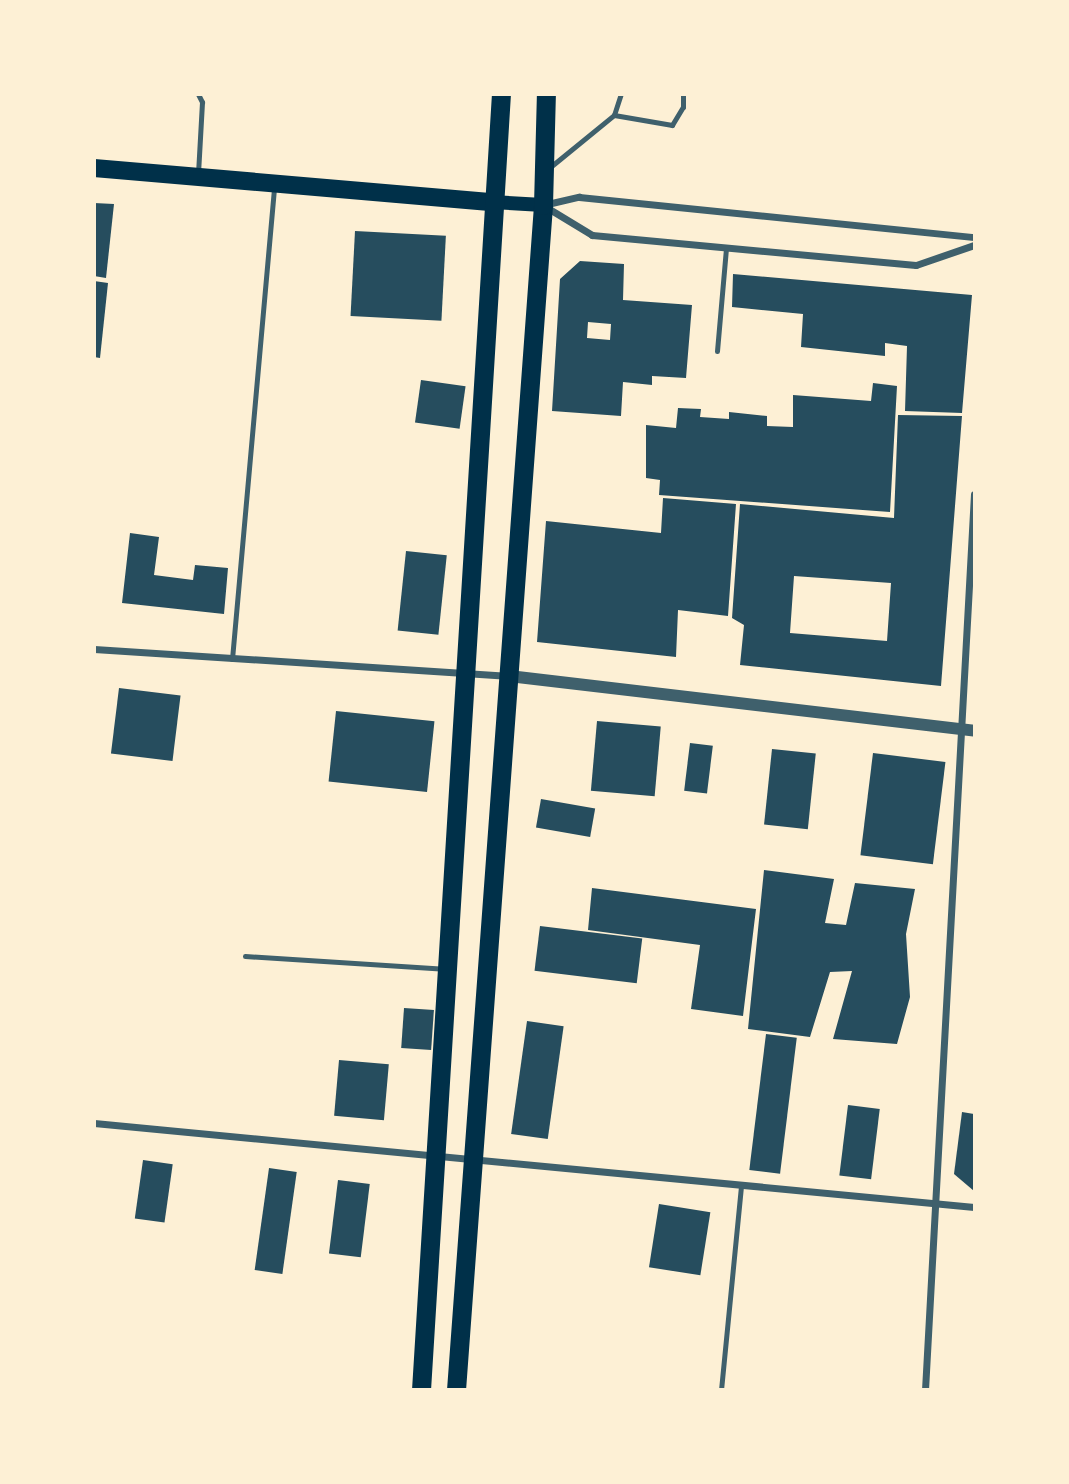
<!DOCTYPE html>
<html>
<head>
<meta charset="utf-8">
<style>
	body { margin:0 }
	#map { position:relative; width:1069px; height:1484px; overflow:hidden; background:#fdf0d5; font-family:Signika,sans-serif }
	div>[style] { position:absolute }
	.building>* { inset:0; background:#264d5e; transform-origin:0 0 }
	.service>* { height:5px; margin:-2.5px; padding:0 2.5px; transform-origin:2.5px; border-radius:2.5px; background:#3f606c }
	.minor>* { height:7px; margin:-3.5px; padding:0 3.5px; transform-origin:3.5px; border-radius:3.5px; background:#3f606c }
	.tertiary>* { height:12px; margin:-6px; padding:0 6px; transform-origin:6px; border-radius:6px; background:#3f606c }
	.secondary>* { height:14px; margin:-7px; padding:0 7px; transform-origin:7px; border-radius:7px; background:#003049 }
	.primary>* { height:18px; margin:-9px; padding:0 9px; transform-origin:9px; border-radius:9px; background:#003049 }
	.trunk>* { height:19px; margin:-9.5px; padding:0 9.5px; transform-origin:9.5px; border-radius:9.5px; background:#003049 }
	span { translate:-50% -50%; white-space:nowrap; text-align:center; line-height:1.15; -webkit-text-stroke:7px #fdf0d5; paint-order:stroke }
	.frame { position:absolute; inset:0; border:96px solid #fdf0d5; pointer-events:none }
</style>
</head>
<body>
<div id="map">
	<div class="building">
		<i style="clip-path:polygon(94px 203px,114px 204px,106px 278px,94px 276px)"></i>
		<i style="left:355px;top:231px;width:91px;height:85px;rotate:3deg"></i>
		<i style="clip-path:polygon(evenodd,580px 261px,624px 264px,623px 300px,692px 305px,686px 378px,652px 376px,652px 385px,623px 382px,621px 416px,552px 411px,560px 279px,580px 261px,588px 322px,611px 324px,610px 340px,587px 338px,588px 322px)"></i>
		<i style="clip-path:polygon(733px 274px,972px 295px,962px 413px,905px 411px,907px 346px,885px 343px,885px 356px,801px 347px,803px 314px,732px 307px)"></i>
		<i style="clip-path:polygon(94px 281px,108px 283px,100px 358px,94px 357px)"></i>
		<i style="left:421px;top:380px;width:45px;height:43px;rotate:8deg"></i>
		<i style="clip-path:polygon(873px 383px,897px 386px,890px 512px,659px 495px,660px 480px,646px 478px,646px 425px,676px 428px,678px 408px,701px 409px,700px 417px,729px 419px,729px 412px,767px 416px,767px 426px,793px 427px,793px 395px,871px 401px)"></i>
		<i style="clip-path:polygon(evenodd,898px 415px,962px 416px,941px 686px,740px 665px,744px 625px,732px 618px,740px 504px,894px 518px,898px 415px,794px 576px,891px 583px,887px 641px,790px 633px,794px 576px)"></i>
		<i style="clip-path:polygon(663px 498px,736px 504px,728px 616px,678px 610px,676px 657px,537px 642px,546px 521px,661px 533px)"></i>
		<i style="clip-path:polygon(130px 533px,159px 537px,154px 575px,193px 580px,195px 565px,228px 568px,224px 614px,122px 603px)"></i>
		<i style="left:406px;top:551px;width:41px;height:80px;rotate:6deg"></i>
		<i style="left:119px;top:688px;width:62px;height:66px;rotate:7deg"></i>
		<i style="left:336px;top:711px;width:99px;height:71px;rotate:6deg"></i>
		<i style="left:597px;top:721px;width:64px;height:70px;rotate:5deg"></i>
		<i style="left:690px;top:743px;width:23px;height:48px;rotate:7deg"></i>
		<i style="left:772px;top:749px;width:44px;height:76px;rotate:6deg"></i>
		<i style="left:873px;top:753px;width:73px;height:103px;rotate:7deg"></i>
		<i style="left:541px;top:799px;width:55px;height:29px;rotate:10deg"></i>
		<i style="clip-path:polygon(764px 870px,834px 879px,825px 923px,846px 925px,855px 883px,915px 889px,906px 934px,910px 997px,897px 1044px,833px 1039px,852px 971px,830px 972px,810px 1037px,748px 1029px)"></i>
		<i style="clip-path:polygon(592px 888px,756px 909px,743px 1016px,691px 1009px,700px 945px,588px 930px)"></i>
		<i style="left:540px;top:926px;width:103px;height:45px;rotate:7deg"></i>
		<i style="left:404px;top:1008px;width:30px;height:40px;rotate:4deg"></i>
		<i style="left:527px;top:1021px;width:37px;height:114px;rotate:8deg"></i>
		<i style="left:766px;top:1034px;width:31px;height:137px;rotate:7deg"></i>
		<i style="left:339px;top:1060px;width:50px;height:56px;rotate:5deg"></i>
		<i style="left:848px;top:1105px;width:32px;height:71px;rotate:7deg"></i>
		<i style="clip-path:polygon(962px 1112px,974px 1114px,974px 1191px,954px 1174px)"></i>
		<i style="left:143px;top:1160px;width:30px;height:59px;rotate:8deg"></i>
		<i style="left:269px;top:1168px;width:28px;height:103px;rotate:8deg"></i>
		<i style="left:338px;top:1180px;width:32px;height:74px;rotate:7deg"></i>
		<i style="left:659px;top:1204px;width:52px;height:64px;rotate:9deg"></i>
	</div>
	<div class="service">
		<i style="left:198px;top:94px;width:9px;rotate:63deg"></i>
		<i style="left:202px;top:102px;width:72px;rotate:93.2deg"></i>
		<i style="left:614px;top:115px;width:59px;rotate:9.8deg"></i>
		<i style="left:672px;top:125px;width:21px;rotate:-59deg"></i>
		<i style="left:683px;top:107px;width:13px;rotate:-90deg"></i>
		<i style="left:549px;top:168px;width:84px;rotate:-39.2deg"></i>
		<i style="left:614px;top:115px;width:22px;rotate:-72deg"></i>
		<i style="left:717px;top:351px;width:103px;rotate:-85deg"></i>
		<i style="left:232px;top:659px;width:473px;rotate:-84.9deg"></i>
		<i style="left:245px;top:956px;width:199px;rotate:3.7deg"></i>
		<i style="left:721px;top:1390px;width:205px;rotate:-84.4deg"></i>
	</div>
	<div class="minor">
		<i style="left:543px;top:205px;width:37px;rotate:-13deg"></i>
		<i style="left:579px;top:197px;width:397px;rotate:5.8deg"></i>
		<i style="left:546px;top:207px;width:54px;rotate:31.3deg"></i>
		<i style="left:592px;top:235px;width:325px;rotate:5.3deg"></i>
		<i style="left:916px;top:265px;width:61px;rotate:-19deg"></i>
		<i style="left:94px;top:649px;width:413px;rotate:3.7deg"></i>
		<i style="left:94px;top:1123px;width:884px;rotate:5.45deg"></i>
		<i style="left:925px;top:1390px;width:897px;rotate:-86.87deg"></i>
	</div>
	<div class="tertiary">
		<i style="left:509px;top:676px;width:468px;rotate:6.7deg"></i>
	</div>
	<div class="secondary">
		<i style="left:493px;top:202px;width:50px;rotate:3.4deg"></i>
	</div>
	<div class="primary">
		<i style="left:94px;top:168px;width:400px;rotate:4.9deg"></i>
	</div>
	<div class="trunk">
		<i style="left:421px;top:1390px;width:1298px;rotate:-86.47deg"></i>
		<i style="left:456px;top:1390px;width:1188px;rotate:-85.8deg"></i>
		<i style="left:543px;top:205px;width:111px;rotate:-88.5deg"></i>
	</div>
	<div class="frame"></div>
</div>
</body>
</html>
